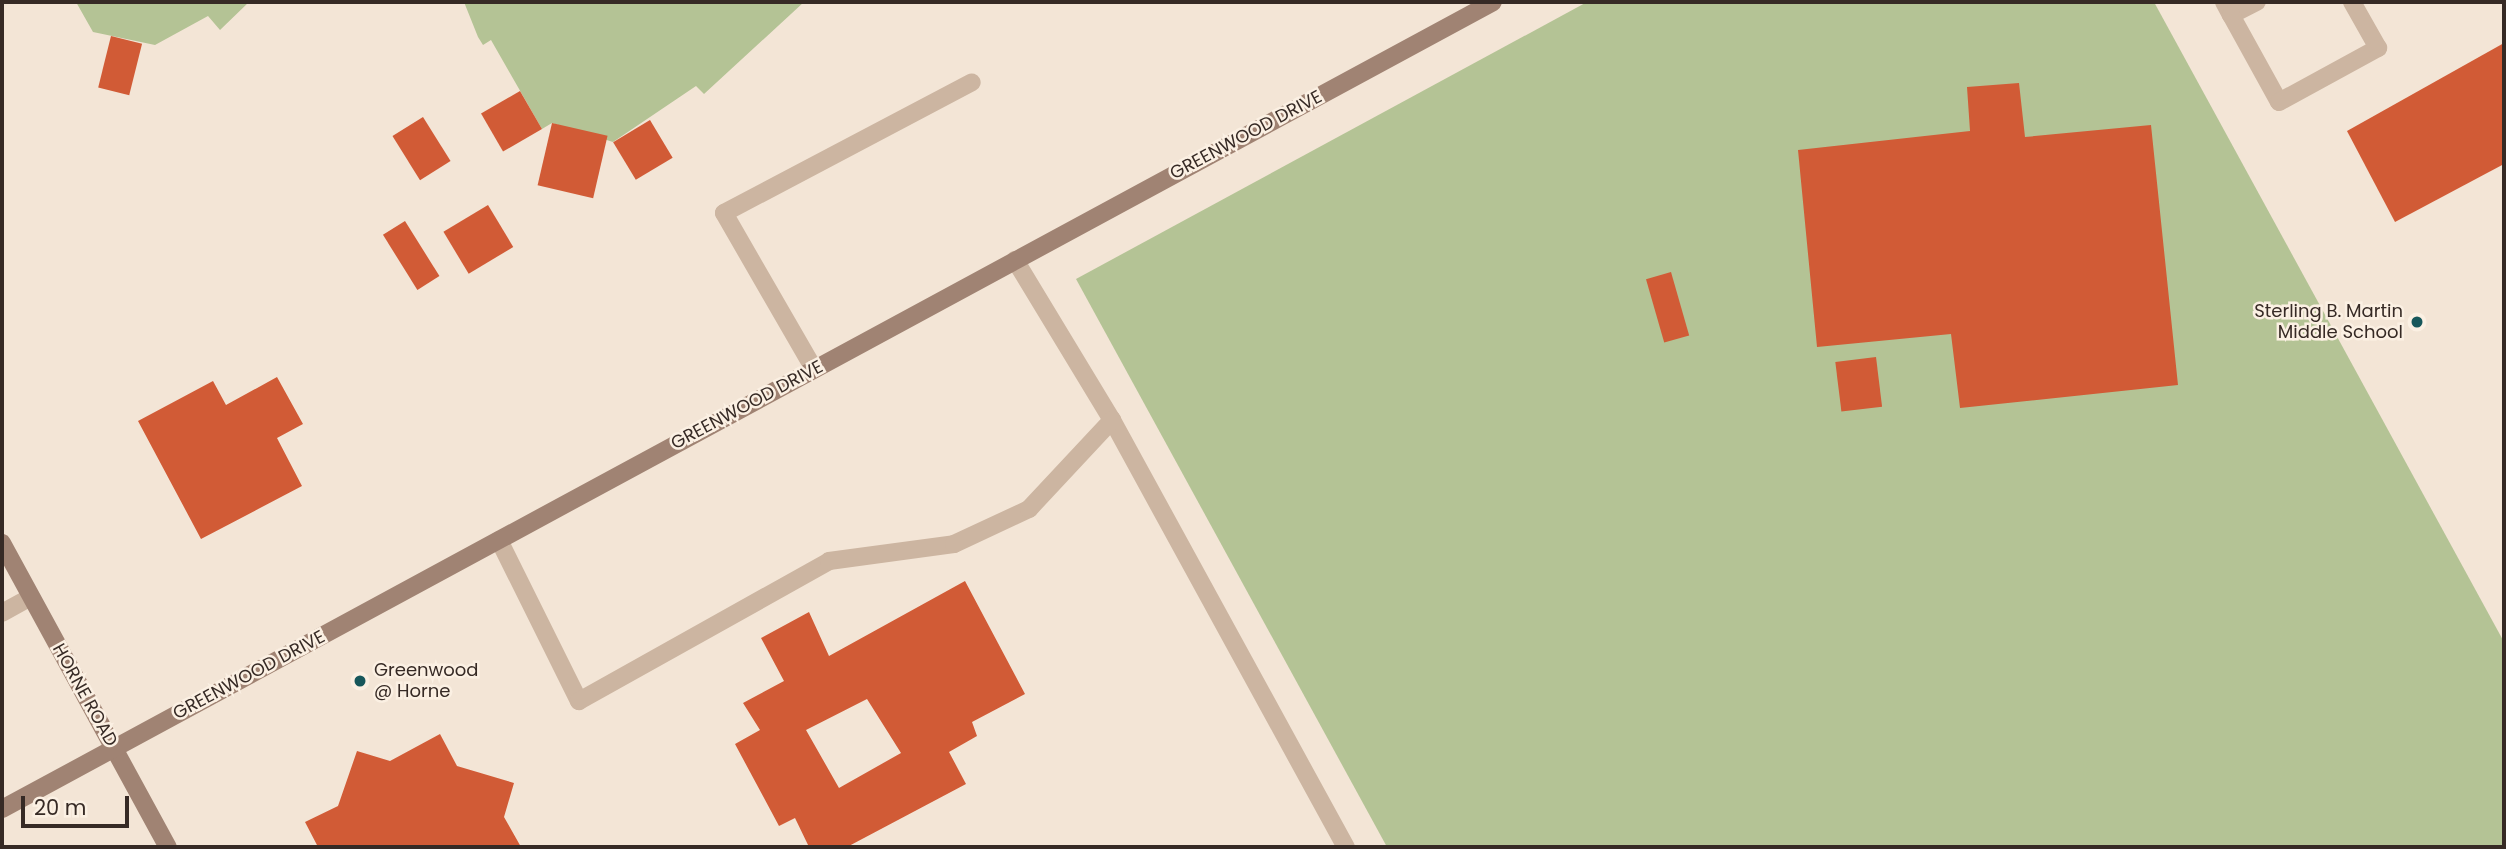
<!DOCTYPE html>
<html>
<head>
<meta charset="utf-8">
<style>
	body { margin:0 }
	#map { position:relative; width:2506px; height:849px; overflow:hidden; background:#f3e5d6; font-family:Poppins,sans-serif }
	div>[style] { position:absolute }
	.green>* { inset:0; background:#b4c395 }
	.building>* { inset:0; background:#d15b36; transform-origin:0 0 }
	.service>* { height:18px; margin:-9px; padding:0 9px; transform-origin:9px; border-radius:9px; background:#ccb5a1 }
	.secondary>* { height:18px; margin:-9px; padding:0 9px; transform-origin:9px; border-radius:9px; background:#a08373 }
	.dots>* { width:19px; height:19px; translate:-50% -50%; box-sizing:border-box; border:4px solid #fbf0e3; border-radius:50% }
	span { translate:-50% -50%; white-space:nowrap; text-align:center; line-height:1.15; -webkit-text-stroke:5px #fbf0e3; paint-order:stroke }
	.street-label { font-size:18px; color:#362a25 }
	.poi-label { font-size:18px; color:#362a25 }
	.right { translate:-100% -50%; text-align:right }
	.left { translate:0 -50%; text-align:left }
	.frame { position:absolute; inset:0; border:4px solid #362a25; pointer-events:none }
	.scale { position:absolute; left:21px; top:796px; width:108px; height:32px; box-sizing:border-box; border:4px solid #362a25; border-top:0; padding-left:9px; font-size:21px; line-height:24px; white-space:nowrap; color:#362a25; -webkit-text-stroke:5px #fbf0e3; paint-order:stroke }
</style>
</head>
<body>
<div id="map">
	<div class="green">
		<i style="clip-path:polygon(76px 2px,249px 2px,220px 30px,208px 16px,155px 45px,93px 32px)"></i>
		<i style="clip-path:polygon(464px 2px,804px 2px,704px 94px,696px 86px,613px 142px,552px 123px,542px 129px,491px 40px,483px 45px,478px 37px)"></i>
		<i style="clip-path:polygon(1587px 2px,2154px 2px,2504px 642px,2504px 847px,1387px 847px,1076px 279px)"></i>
	</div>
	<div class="building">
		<i style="left:111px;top:36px;width:32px;height:53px;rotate:14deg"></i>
		<i style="clip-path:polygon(2504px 43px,2504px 164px,2395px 222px,2347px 131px)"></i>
		<i style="clip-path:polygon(2019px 83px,2025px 137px,2151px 125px,2178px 385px,1960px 408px,1951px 334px,1817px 347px,1798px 150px,1970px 131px,1967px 87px)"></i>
		<i style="left:520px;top:91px;width:44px;height:45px;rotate:60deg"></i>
		<i style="left:423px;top:117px;width:52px;height:36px;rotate:58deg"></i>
		<i style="left:650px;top:120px;width:44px;height:43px;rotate:59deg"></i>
		<i style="left:552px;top:123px;width:57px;height:64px;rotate:13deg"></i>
		<i style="left:488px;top:205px;width:49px;height:52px;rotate:59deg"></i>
		<i style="left:405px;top:221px;width:65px;height:26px;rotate:58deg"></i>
		<i style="left:1671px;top:272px;width:66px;height:26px;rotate:74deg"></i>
		<i style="left:1876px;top:357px;width:50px;height:41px;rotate:83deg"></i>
		<i style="clip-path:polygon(277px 377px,303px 424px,277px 438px,302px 486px,201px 539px,138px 421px,213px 381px,226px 405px)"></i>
		<i style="clip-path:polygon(evenodd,965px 581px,1025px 694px,972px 722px,977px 736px,949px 752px,966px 784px,847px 847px,809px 847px,795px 818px,779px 826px,735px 744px,760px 730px,743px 703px,784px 681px,761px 638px,809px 612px,829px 656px,965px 581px,867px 699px,901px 753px,839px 788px,806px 730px,867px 699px)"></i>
		<i style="clip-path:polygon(440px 734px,457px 766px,514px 783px,504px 817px,521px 847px,318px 847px,305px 822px,338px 806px,357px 751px,390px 761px)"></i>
	</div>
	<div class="service">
		<i style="left:2224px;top:2px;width:15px;rotate:62deg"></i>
		<i style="left:2231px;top:15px;width:29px;rotate:-27deg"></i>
		<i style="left:2231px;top:15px;width:99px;rotate:61.1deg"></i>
		<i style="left:2279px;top:102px;width:113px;rotate:-28.6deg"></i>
		<i style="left:2378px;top:48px;width:53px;rotate:-119.5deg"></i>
		<i style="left:1015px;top:260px;width:187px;rotate:58.8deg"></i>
		<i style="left:1112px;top:420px;width:487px;rotate:61.3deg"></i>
		<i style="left:814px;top:369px;width:180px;rotate:-120deg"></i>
		<i style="left:724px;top:213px;width:280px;rotate:-27.8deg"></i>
		<i style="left:499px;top:540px;width:180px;rotate:63.6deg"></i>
		<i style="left:579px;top:701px;width:287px;rotate:-29.2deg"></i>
		<i style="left:829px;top:561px;width:126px;rotate:-7.7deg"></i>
		<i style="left:954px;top:544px;width:83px;rotate:-25deg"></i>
		<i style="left:1029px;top:509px;width:122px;rotate:-47deg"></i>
		<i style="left:2px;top:613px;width:33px;rotate:-29deg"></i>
	</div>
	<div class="secondary">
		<i style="left:2px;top:543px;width:346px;rotate:61.4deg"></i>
		<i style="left:2px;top:809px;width:1695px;rotate:-28.42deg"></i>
	</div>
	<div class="dots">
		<i style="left:2417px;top:322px;background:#17575b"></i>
		<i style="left:360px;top:681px;background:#17575b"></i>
	</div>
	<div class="street-label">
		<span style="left:1246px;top:135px;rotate:-28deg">GREENWOOD DRIVE</span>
		<span style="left:747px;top:405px;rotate:-28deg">GREENWOOD DRIVE</span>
		<span style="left:249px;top:675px;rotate:-28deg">GREENWOOD DRIVE</span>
		<span style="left:85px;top:695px;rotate:61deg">HORNE ROAD</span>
	</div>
	<div class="poi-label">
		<span class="right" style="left:2403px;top:322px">Sterling B. Martin<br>Middle School</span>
		<span class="left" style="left:374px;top:681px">Greenwood<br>@ Horne</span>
	</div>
	<div class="frame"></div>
	<div class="scale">20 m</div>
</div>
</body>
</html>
